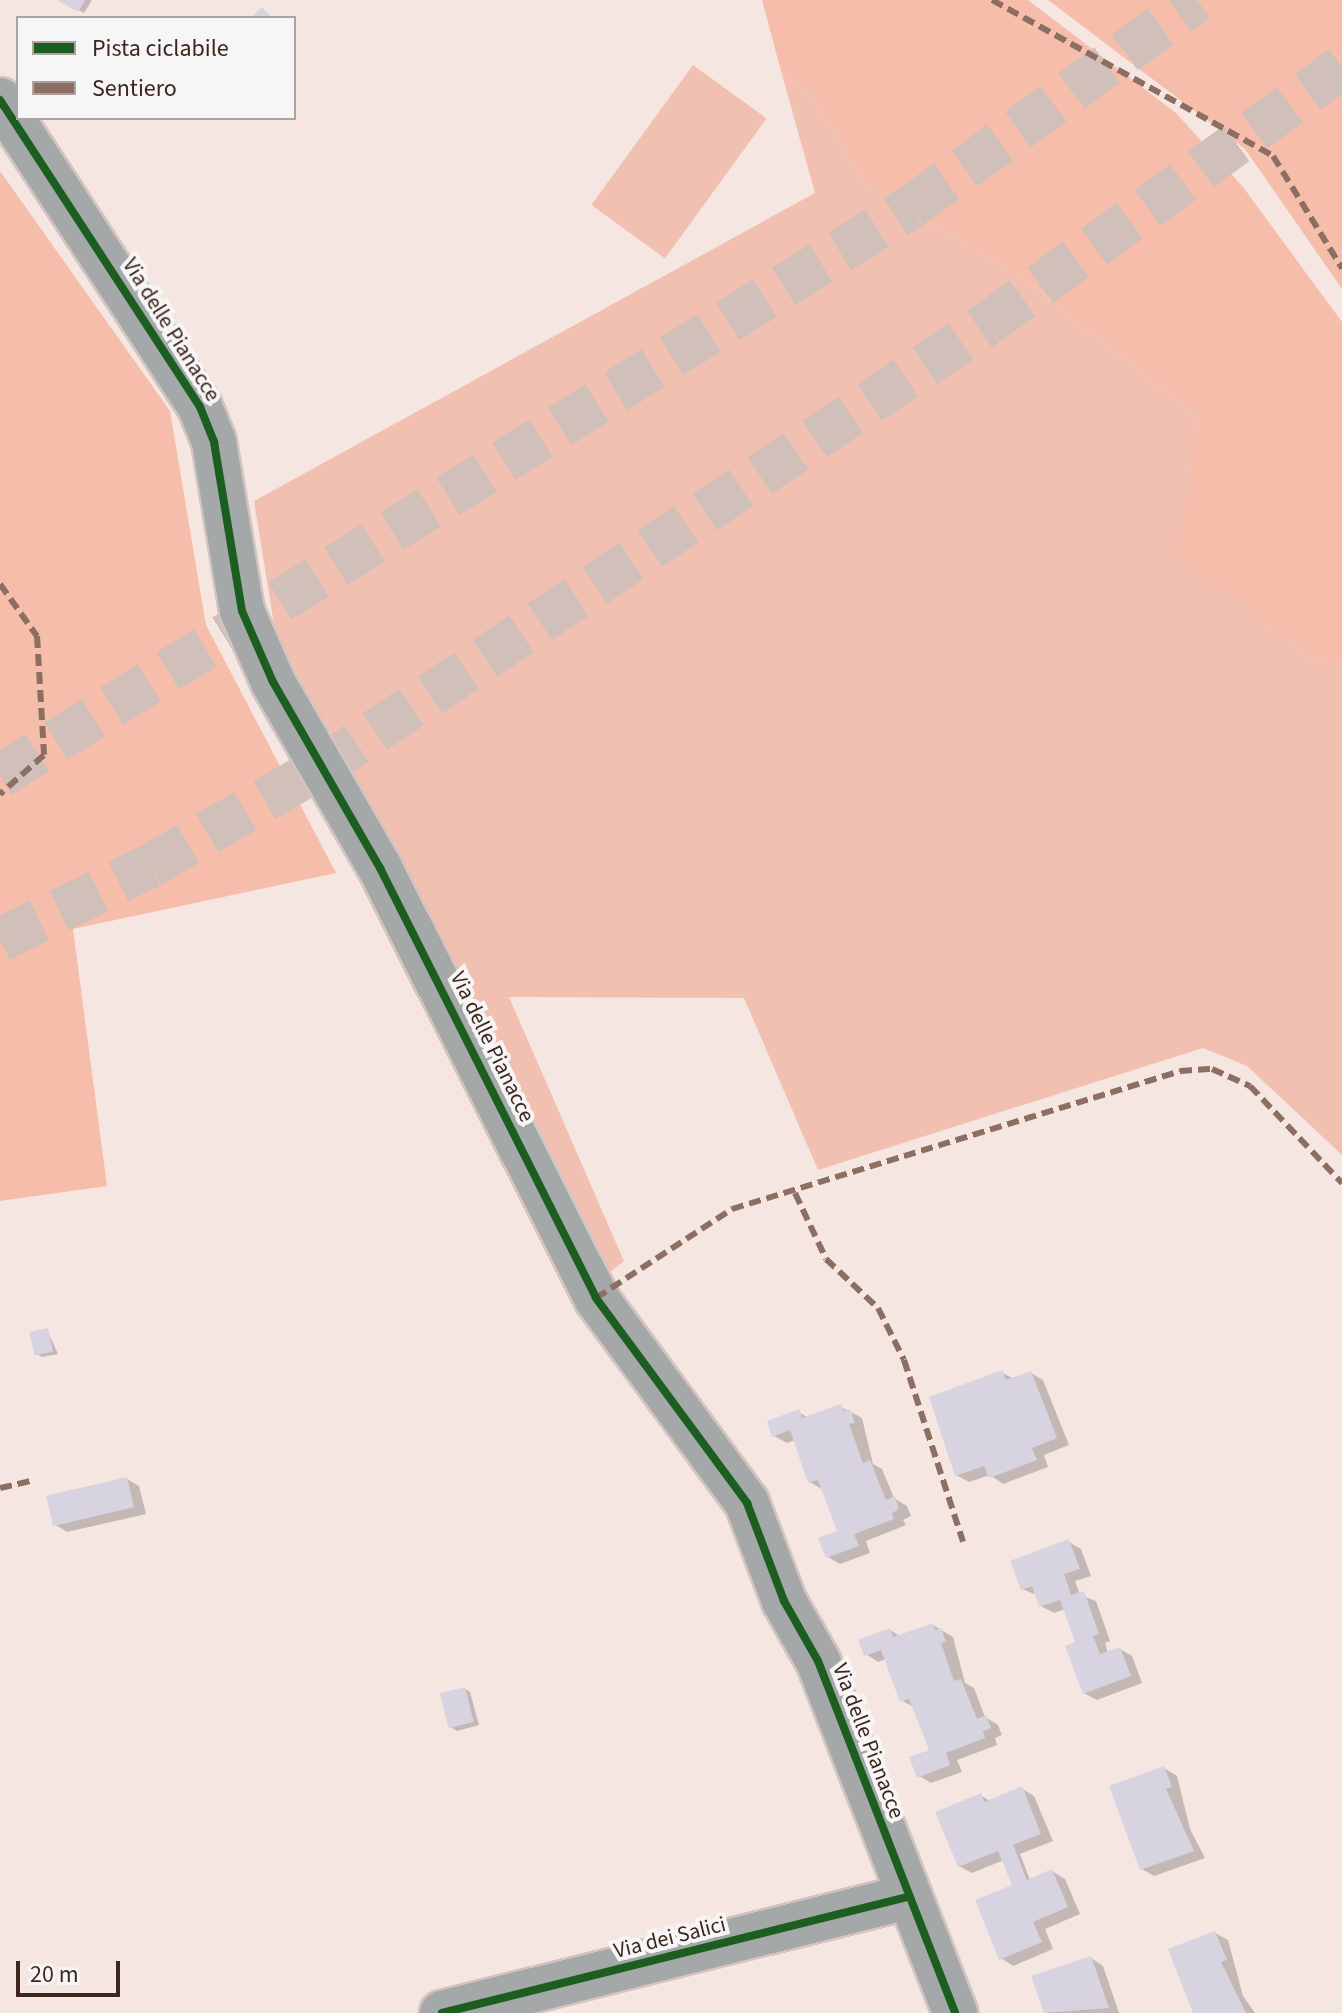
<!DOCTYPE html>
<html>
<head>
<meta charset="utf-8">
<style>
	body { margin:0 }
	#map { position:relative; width:1342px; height:2013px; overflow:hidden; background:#f6e6e1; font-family:"Source Sans 3",sans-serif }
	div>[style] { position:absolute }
	.green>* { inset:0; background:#f1c0b1; transform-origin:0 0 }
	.forest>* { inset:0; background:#f7bdab }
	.shadow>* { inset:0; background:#0003 }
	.building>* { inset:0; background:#d8d3e1; transform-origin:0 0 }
	.highway-tunnel>* { height:44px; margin-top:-22px; transform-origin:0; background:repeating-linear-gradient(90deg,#d1bfba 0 44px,transparent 0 66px) }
	.roads { filter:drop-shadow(2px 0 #d3c4bf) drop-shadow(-2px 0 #d3c4bf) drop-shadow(0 2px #d3c4bf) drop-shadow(0 -2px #d3c4bf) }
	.minor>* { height:44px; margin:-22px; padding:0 22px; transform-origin:22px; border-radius:22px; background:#a4a8a9 }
	.quiet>* { height:6px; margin-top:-3px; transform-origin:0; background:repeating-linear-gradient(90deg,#8d6e63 0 12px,transparent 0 18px) }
	.cycleway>* { height:8px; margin:-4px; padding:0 4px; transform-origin:4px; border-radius:4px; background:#1b5e20 }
	span { translate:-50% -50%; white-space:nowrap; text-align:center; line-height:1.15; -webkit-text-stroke:8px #f6f6f6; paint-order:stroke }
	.street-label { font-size:22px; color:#3e251d }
	.legend { position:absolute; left:16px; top:16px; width:280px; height:104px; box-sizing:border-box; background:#f6f6f6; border:2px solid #aca29f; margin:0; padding:10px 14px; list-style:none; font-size:24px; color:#3e251d }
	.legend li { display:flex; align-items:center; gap:16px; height:40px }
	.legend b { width:40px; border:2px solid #aca29f }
	.scale { position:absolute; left:16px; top:1961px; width:104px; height:36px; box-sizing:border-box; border:4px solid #3e251d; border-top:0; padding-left:10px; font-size:24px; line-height:28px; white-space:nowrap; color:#3e251d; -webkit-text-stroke:6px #f6f6f6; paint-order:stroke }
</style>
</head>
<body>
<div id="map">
	<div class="green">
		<i style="left:693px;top:65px;width:91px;height:173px;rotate:36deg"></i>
		<i style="clip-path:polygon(781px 71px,811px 92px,867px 184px,1013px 270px,1199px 415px,1181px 555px,1312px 657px,1342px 664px,1342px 1155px,1247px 1066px,1203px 1048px,818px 1170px,744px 998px,509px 997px,624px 1261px,600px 1280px,277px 643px,254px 501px,815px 193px)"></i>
	</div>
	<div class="forest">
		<i style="clip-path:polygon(762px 0,1028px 0,1176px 113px,1243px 187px,1342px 322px,1342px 664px,1312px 657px,1180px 555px,1199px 415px,1013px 270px,867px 184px,811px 92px,781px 71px)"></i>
		<i style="clip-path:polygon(1048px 0,1342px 0,1342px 289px,1245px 149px)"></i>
		<i style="clip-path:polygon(0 171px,170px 411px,206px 625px,336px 873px,73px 929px,107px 1186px,0 1201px)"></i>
	</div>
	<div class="shadow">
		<i style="clip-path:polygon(61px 0,92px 0,84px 13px)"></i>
		<i style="clip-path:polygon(47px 1330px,58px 1354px,42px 1357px,37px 1354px)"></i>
		<i style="clip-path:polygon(1001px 1372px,1014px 1379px,1031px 1373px,1043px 1380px,1069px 1445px,1044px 1455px,1048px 1467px,1003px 1484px,990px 1475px,969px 1482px,956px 1475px)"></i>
		<i style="clip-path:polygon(841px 1407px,862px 1418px,873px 1464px,882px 1469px,894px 1498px,907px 1506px,911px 1516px,903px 1520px,906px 1525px,866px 1541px,870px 1553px,840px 1564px,828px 1557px,840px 1532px,823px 1490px,810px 1482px,795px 1440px,787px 1443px,774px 1436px,798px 1412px,809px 1418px)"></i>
		<i style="clip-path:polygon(127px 1479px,139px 1486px,146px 1514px,67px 1532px,54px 1524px)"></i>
		<i style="clip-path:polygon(1069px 1542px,1081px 1549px,1091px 1576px,1075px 1581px,1080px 1595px,1096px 1601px,1110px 1641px,1105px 1643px,1108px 1653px,1120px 1649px,1132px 1656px,1142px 1683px,1097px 1700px,1084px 1693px,1078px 1644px,1065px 1609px,1054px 1613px,1041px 1606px,1037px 1595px,1022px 1589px)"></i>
		<i style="clip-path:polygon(933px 1625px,953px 1637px,965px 1683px,974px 1688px,985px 1717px,998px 1725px,1002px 1735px,995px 1738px,997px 1745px,957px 1760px,962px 1772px,931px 1783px,919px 1776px,931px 1751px,915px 1708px,901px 1700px,886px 1659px,878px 1662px,866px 1654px,890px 1630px,901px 1637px)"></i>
		<i style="clip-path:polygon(465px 1689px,470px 1692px,479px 1725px,457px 1731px,451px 1727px)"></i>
		<i style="clip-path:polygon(1164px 1768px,1177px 1776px,1190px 1829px,1205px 1858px,1154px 1876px,1142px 1869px)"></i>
		<i style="clip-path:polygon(1022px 1789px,1034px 1796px,1053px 1841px,1020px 1854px,1030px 1880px,1052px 1871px,1065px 1879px,1080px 1914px,1045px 1929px,1053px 1949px,1013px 1966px,1001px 1958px,1017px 1886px,1004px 1860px,972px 1873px,959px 1866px,980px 1795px,990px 1801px)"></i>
		<i style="clip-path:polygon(1215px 1933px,1228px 1940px,1243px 1996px,1255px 2013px,1195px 2013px)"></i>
		<i style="clip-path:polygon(1091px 1958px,1103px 1966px,1119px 2013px,1046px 2013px,1034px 1978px)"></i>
	</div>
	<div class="building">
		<i style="clip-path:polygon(57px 0,85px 0,78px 12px)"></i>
		<i style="clip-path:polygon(262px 7px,272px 18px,251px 18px)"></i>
		<i style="left:48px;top:1328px;width:24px;height:19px;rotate:78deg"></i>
		<i style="clip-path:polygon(1002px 1370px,1006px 1380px,1031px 1371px,1057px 1438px,1032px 1448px,1037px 1460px,989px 1478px,984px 1466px,955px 1476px,929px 1397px)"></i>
		<i style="clip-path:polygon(841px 1404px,844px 1411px,850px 1409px,855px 1423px,849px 1424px,863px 1463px,870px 1460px,886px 1500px,895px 1496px,899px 1509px,892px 1513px,894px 1519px,854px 1534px,859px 1546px,826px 1558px,818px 1538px,837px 1531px,818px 1480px,808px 1483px,790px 1430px,772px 1437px,767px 1421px,799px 1409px,802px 1418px)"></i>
		<i style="left:127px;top:1477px;width:31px;height:83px;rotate:77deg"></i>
		<i style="clip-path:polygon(1069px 1539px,1080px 1569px,1064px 1574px,1071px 1595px,1084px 1591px,1099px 1634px,1093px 1636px,1100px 1654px,1120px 1647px,1131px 1676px,1083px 1694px,1065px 1646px,1075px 1642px,1060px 1600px,1039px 1607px,1032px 1586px,1021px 1590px,1010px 1561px)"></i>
		<i style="clip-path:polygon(933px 1623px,935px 1630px,941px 1628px,946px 1642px,941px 1643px,954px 1681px,961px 1679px,977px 1719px,986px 1715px,991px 1728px,983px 1731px,985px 1738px,946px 1753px,950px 1765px,917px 1778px,909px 1757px,929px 1750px,909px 1699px,900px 1702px,881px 1650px,864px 1656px,858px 1640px,890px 1628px,893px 1637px)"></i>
		<i style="left:465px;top:1687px;width:36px;height:26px;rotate:76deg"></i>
		<i style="clip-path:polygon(1164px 1766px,1172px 1787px,1166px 1789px,1194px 1851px,1140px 1870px,1109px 1786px)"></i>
		<i style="clip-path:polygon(1022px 1786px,1041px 1834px,1013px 1845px,1027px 1880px,1052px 1869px,1068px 1907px,1033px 1922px,1042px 1942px,999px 1960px,975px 1900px,1012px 1885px,998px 1851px,958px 1867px,935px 1812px,981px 1793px,984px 1802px)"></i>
		<i style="clip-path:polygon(1215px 1931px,1227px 1960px,1221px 1962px,1246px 2013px,1193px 2013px,1168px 1949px)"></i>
		<i style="clip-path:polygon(1091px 1956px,1109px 2008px,1044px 2013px,1031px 1976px)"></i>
	</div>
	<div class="highway-tunnel">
		<i style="left:0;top:776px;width:1074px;rotate:-31.99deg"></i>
		<i style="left:911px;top:207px;width:353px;rotate:-35.9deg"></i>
		<i style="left:0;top:940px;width:167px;rotate:-26.3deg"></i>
		<i style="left:150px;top:866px;width:196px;rotate:-30deg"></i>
		<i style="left:320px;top:768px;width:801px;rotate:-33.65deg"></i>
		<i style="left:987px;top:324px;width:438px;rotate:-35.9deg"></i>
	</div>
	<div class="roads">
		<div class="minor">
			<i style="left:0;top:100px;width:366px;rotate:56.9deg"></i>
			<i style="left:200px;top:407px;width:38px;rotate:68deg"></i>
			<i style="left:214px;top:442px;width:171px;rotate:80.6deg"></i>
			<i style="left:242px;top:611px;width:77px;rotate:66.4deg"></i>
			<i style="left:273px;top:682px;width:215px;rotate:60.1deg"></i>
			<i style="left:380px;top:868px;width:481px;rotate:63.3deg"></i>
			<i style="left:596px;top:1298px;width:255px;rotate:53.6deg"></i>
			<i style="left:747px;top:1503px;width:105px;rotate:69.3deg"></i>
			<i style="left:784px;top:1601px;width:69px;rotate:60.5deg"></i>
			<i style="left:818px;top:1661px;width:378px;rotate:68.7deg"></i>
			<i style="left:442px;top:2013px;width:478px;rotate:-14deg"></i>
		</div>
	</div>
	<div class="quiet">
		<i style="left:992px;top:0;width:321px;rotate:29deg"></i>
		<i style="left:1273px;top:156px;width:132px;rotate:58.4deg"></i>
		<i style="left:0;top:584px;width:64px;rotate:54.6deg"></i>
		<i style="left:37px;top:636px;width:119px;rotate:86.6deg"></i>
		<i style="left:44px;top:755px;width:59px;rotate:138.4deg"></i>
		<i style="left:795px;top:1193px;width:73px;rotate:64.8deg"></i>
		<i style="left:826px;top:1259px;width:71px;rotate:43.3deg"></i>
		<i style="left:878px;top:1308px;width:58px;rotate:63.4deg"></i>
		<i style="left:904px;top:1360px;width:191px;rotate:72deg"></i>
		<i style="left:596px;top:1298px;width:163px;rotate:-33.2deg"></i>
		<i style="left:732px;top:1209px;width:469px;rotate:-17.1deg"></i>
		<i style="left:1180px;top:1071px;width:32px;rotate:-4deg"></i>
		<i style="left:1212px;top:1069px;width:42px;rotate:24.1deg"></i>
		<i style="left:1250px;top:1086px;width:134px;rotate:46.5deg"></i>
		<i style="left:0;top:1488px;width:32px;rotate:-13deg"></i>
	</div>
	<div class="cycleway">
		<i style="left:0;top:100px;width:366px;rotate:56.9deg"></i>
		<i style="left:200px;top:407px;width:38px;rotate:68deg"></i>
		<i style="left:214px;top:442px;width:171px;rotate:80.6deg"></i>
		<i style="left:242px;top:611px;width:77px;rotate:66.4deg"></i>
		<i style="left:273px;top:682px;width:215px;rotate:60.1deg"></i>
		<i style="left:380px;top:868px;width:481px;rotate:63.3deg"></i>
		<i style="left:596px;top:1298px;width:255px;rotate:53.6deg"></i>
		<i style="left:747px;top:1503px;width:105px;rotate:69.3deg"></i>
		<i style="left:784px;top:1601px;width:69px;rotate:60.5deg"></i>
		<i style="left:818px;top:1661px;width:378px;rotate:68.7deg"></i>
		<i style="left:442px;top:2013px;width:478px;rotate:-14deg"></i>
	</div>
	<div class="street-label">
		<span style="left:171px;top:330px;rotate:58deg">Via delle Pianacce</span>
		<span style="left:492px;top:1047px;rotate:64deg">Via delle Pianacce</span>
		<span style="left:868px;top:1741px;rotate:69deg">Via delle Pianacce</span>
		<span style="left:670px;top:1938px;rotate:-14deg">Via dei Salici</span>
	</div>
	<ul class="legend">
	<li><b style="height:10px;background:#1b5e20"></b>Pista ciclabile</li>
	<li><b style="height:10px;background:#8d6e63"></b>Sentiero</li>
	</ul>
	<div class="scale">20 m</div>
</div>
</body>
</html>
